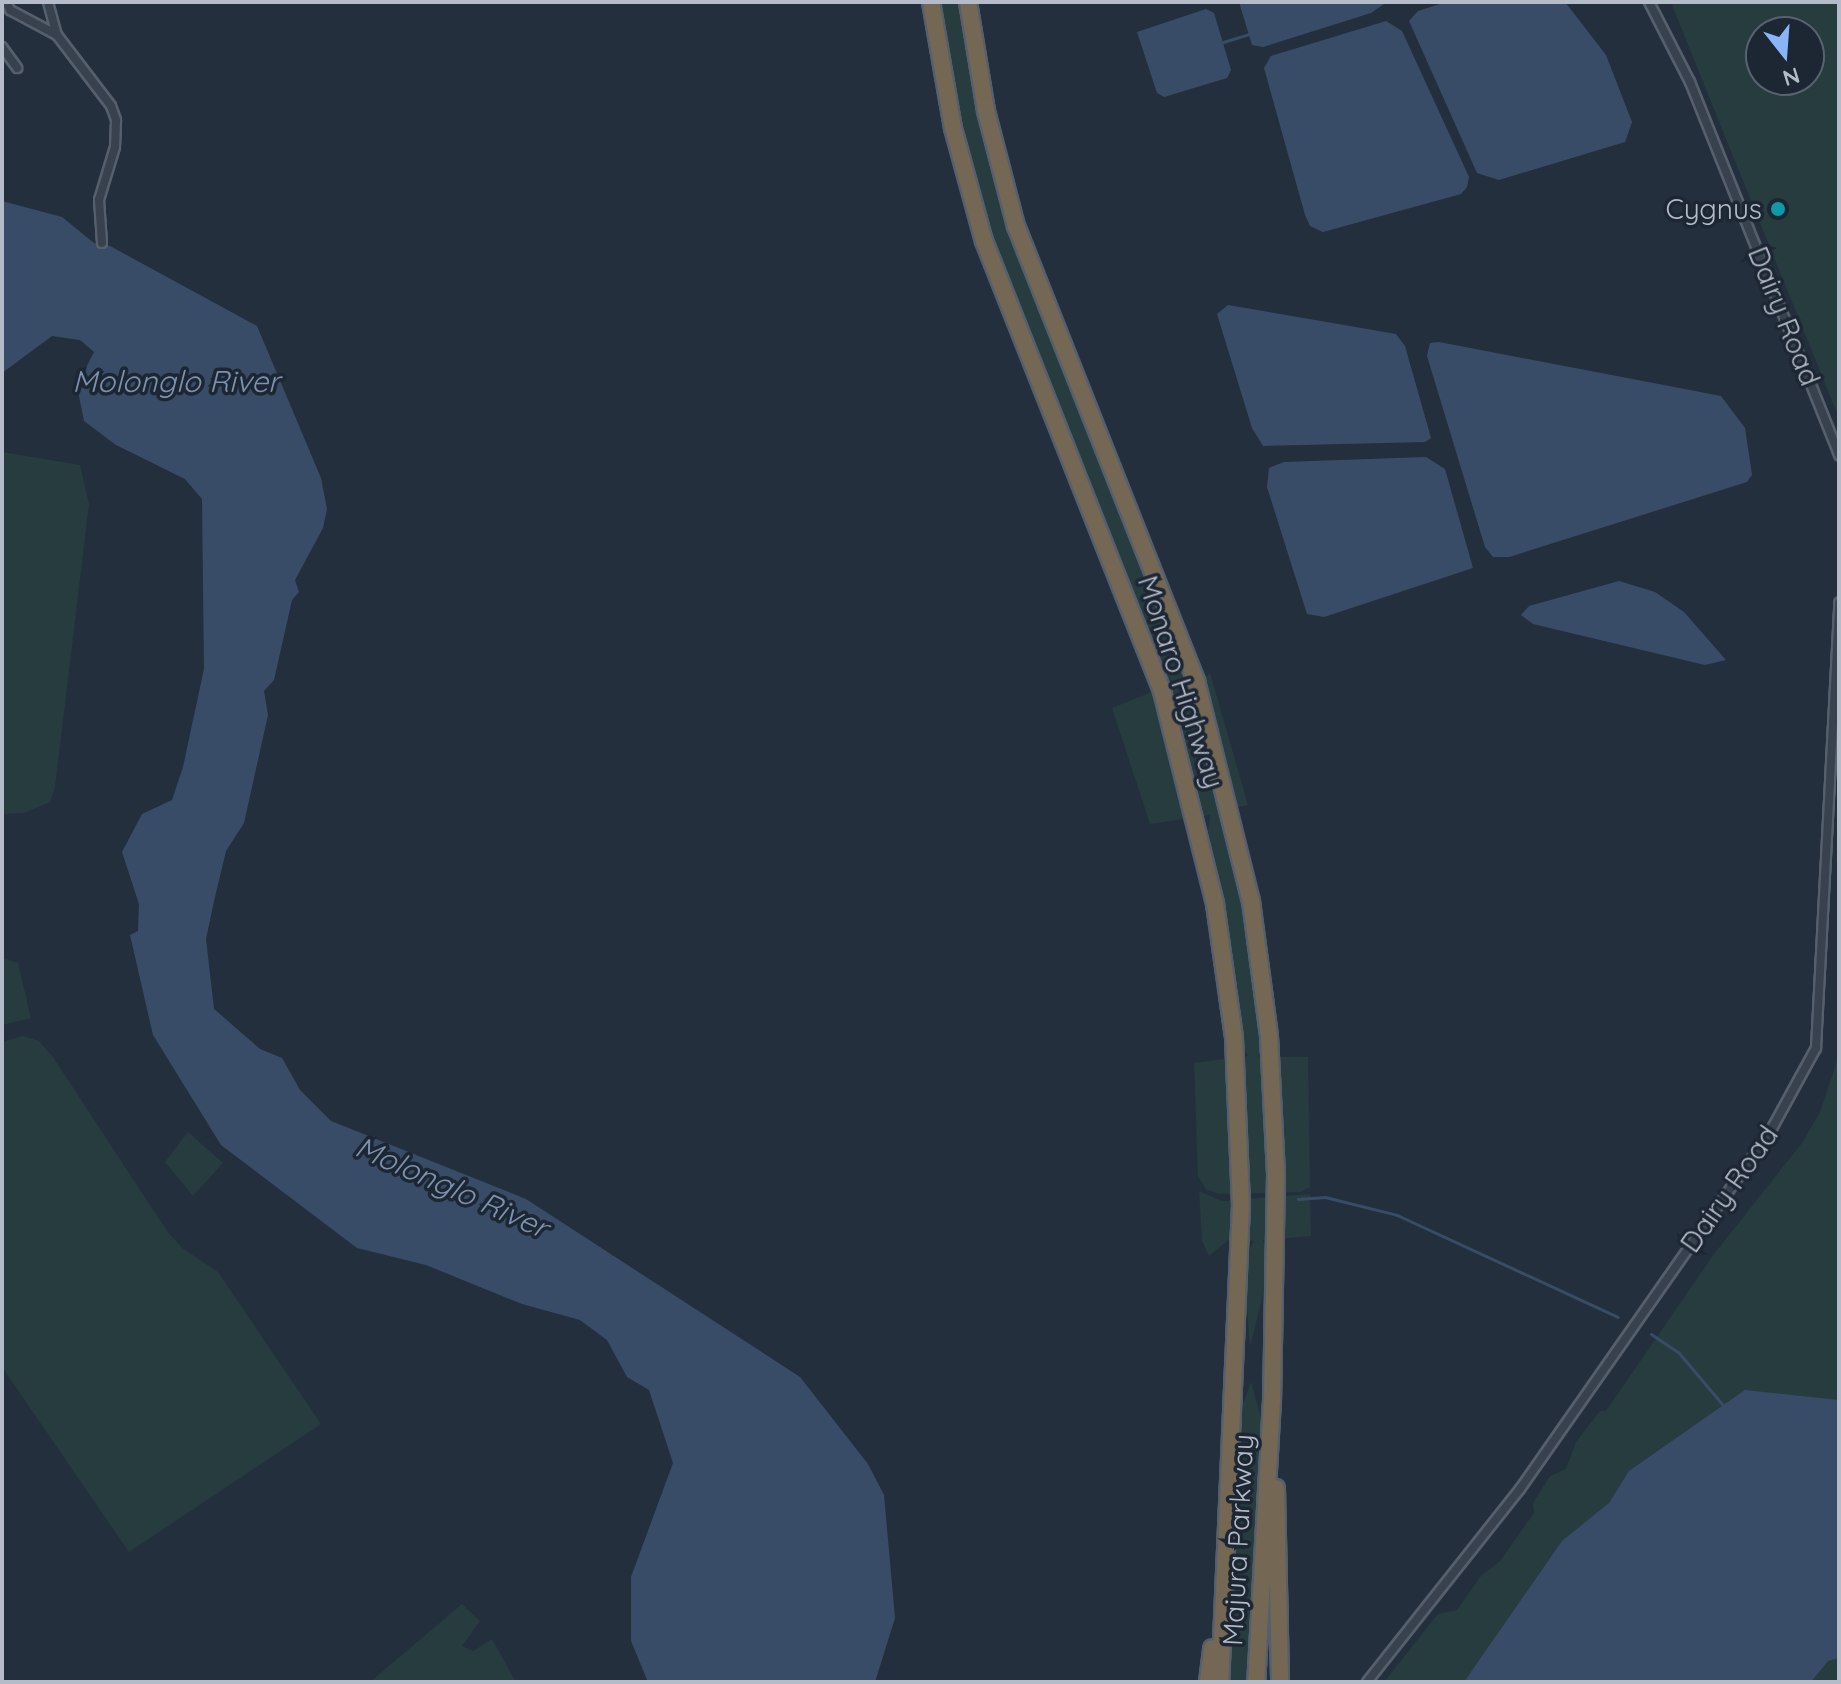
<!DOCTYPE html>
<html>
<head>
<meta charset="utf-8">
<style>
	body { margin:0 }
	#map { position:relative; width:1841px; height:1684px; overflow:hidden; background:#242f3e; font-family:Quicksand,sans-serif }
	div>[style] { position:absolute }
	.green>* { inset:0; background:#263c3f }
	.water>* { inset:0; background:#394c67 }
	.stream>* { height:3px; margin:-1.5px; padding:0 1.5px; transform-origin:1.5px; border-radius:1.5px; background:#394c67 }
	.roads { filter:drop-shadow(2px 0 #565f6c) drop-shadow(-2px 0 #565f6c) drop-shadow(0 2px #565f6c) drop-shadow(0 -2px #565f6c) }
	.minor>* { height:8px; margin:-4px; padding:0 4px; transform-origin:4px; border-radius:4px; background:#38414e }
	.motorway>* { height:16px; margin:-8px; padding:0 8px; transform-origin:8px; border-radius:8px; background:#746855 }
	.dots>* { width:22px; height:22px; translate:-50% -50%; box-sizing:border-box; border:4px solid #1d2633; border-radius:50% }
	span { translate:-50% -50%; white-space:nowrap; text-align:center; line-height:1.15; -webkit-text-stroke:7px #1d2633; paint-order:stroke }
	.poi-label { font-size:28px; color:#b4bcc9 }
	.right { translate:-100% -50%; text-align:right }
	.street-label { font-size:28px; color:#b4bcc9 }
	.water-label { font-size:30px; color:#7c92b1; font-style:italic }
	.frame { position:absolute; inset:0; border:4px solid #b4bcc9; pointer-events:none }
	.north { position:absolute; left:1745px; top:16px; width:80px; height:80px; box-sizing:border-box; background:#1d2633; border:2px solid #59626f; border-radius:50%; rotate:163deg; font-size:22px; font-weight:700; line-height:32px; text-align:center; color:#b4bcc9 }
	.north::after { content:''; display:block; margin:auto; width:28px; height:36px; background:#8ab4f8; clip-path:polygon(50% 0,100% 100%,50% 72%,0 100%) }
</style>
</head>
<body>
<div id="map">
	<div class="green">
		<i style="clip-path:polygon(938px 2px,961px 2px,1018px 248px,1132px 527px,1185px 668px,1184px 682px,1204px 679px,1210px 673px,1248px 805px,1220px 811px,1229px 826px,1244px 897px,1263px 1043px,1258px 1057px,1308px 1057px,1310px 1187px,1301px 1192px,1219px 1194px,1206px 1189px,1198px 1176px,1194px 1063px,1248px 1056px,1241px 1045px,1238px 989px,1208px 830px,1210px 815px,1150px 824px,1112px 708px,1174px 683px,1164px 673px,1016px 313px,980px 205px)"></i>
		<i style="clip-path:polygon(evenodd,1683px 2px,1839px 2px,1839px 418px,1672px 5px,1683px 2px,1761px 32px,1809px 32px,1809px 80px,1761px 80px,1761px 32px)"></i>
		<i style="clip-path:polygon(2px 452px,80px 465px,89px 504px,55px 787px,50px 802px,24px 813px,2px 814px)"></i>
		<i style="clip-path:polygon(2px 958px,18px 963px,31px 1018px,2px 1025px)"></i>
		<i style="clip-path:polygon(23px 1036px,39px 1041px,53px 1057px,167px 1231px,182px 1248px,218px 1272px,321px 1424px,129px 1552px,2px 1367px,2px 1042px)"></i>
		<i style="clip-path:polygon(1839px 1055px,1839px 1682px,1811px 1682px,1820px 1671px,1805px 1682px,1384px 1682px,1438px 1614px,1457px 1610px,1481px 1576px,1500px 1561px,1534px 1513px,1533px 1503px,1550px 1476px,1566px 1469px,1576px 1442px,1600px 1411px,1606px 1411px,1714px 1254px,1802px 1143px,1820px 1112px)"></i>
		<i style="clip-path:polygon(188px 1132px,223px 1163px,193px 1196px,165px 1162px)"></i>
		<i style="clip-path:polygon(1199px 1191px,1222px 1201px,1310px 1194px,1311px 1236px,1263px 1240px,1268px 1257px,1266px 1282px,1250px 1347px,1245px 1281px,1247px 1254px,1254px 1241px,1231px 1238px,1209px 1256px,1202px 1241px)"></i>
		<i style="clip-path:polygon(1251px 1382px,1262px 1421px,1251px 1682px,1227px 1682px,1240px 1412px)"></i>
		<i style="clip-path:polygon(462px 1604px,480px 1621px,462px 1646px,473px 1651px,492px 1639px,516px 1682px,370px 1682px)"></i>
	</div>
	<div class="water">
		<i style="clip-path:polygon(1239px 2px,1383px 2px,1384px 4px,1371px 13px,1263px 47px,1252px 45px)"></i>
		<i style="clip-path:polygon(1446px 2px,1565px 2px,1606px 55px,1632px 122px,1625px 142px,1499px 180px,1477px 173px,1409px 21px,1418px 11px)"></i>
		<i style="clip-path:polygon(1206px 9px,1214px 13px,1231px 70px,1227px 78px,1164px 97px,1157px 93px,1137px 32px)"></i>
		<i style="clip-path:polygon(1386px 21px,1402px 31px,1469px 177px,1467px 187px,1461px 194px,1323px 232px,1310px 226px,1305px 215px,1264px 68px,1271px 56px)"></i>
		<i style="clip-path:polygon(2px 201px,62px 217px,94px 243px,110px 246px,257px 326px,321px 478px,327px 509px,323px 528px,295px 580px,299px 592px,292px 600px,274px 680px,264px 691px,268px 715px,244px 823px,226px 851px,214px 901px,206px 939px,214px 1009px,260px 1049px,282px 1058px,300px 1090px,331px 1121px,526px 1199px,800px 1377px,868px 1464px,884px 1495px,895px 1618px,875px 1682px,648px 1682px,631px 1641px,631px 1577px,673px 1463px,649px 1390px,627px 1377px,607px 1340px,580px 1320px,522px 1304px,426px 1265px,357px 1248px,221px 1145px,153px 1035px,130px 935px,138px 931px,139px 904px,122px 852px,142px 814px,172px 800px,183px 767px,204px 669px,202px 499px,185px 479px,116px 445px,84px 421px,77px 386px,94px 352px,80px 340px,52px 336px,2px 373px)"></i>
		<i style="clip-path:polygon(1228px 305px,1396px 334px,1405px 346px,1431px 438px,1425px 442px,1263px 446px,1252px 428px,1217px 314px)"></i>
		<i style="clip-path:polygon(1439px 342px,1721px 396px,1745px 428px,1752px 475px,1747px 482px,1509px 557px,1493px 557px,1485px 547px,1427px 356px,1430px 343px)"></i>
		<i style="clip-path:polygon(1426px 457px,1445px 469px,1473px 568px,1324px 617px,1307px 614px,1267px 487px,1269px 468px,1284px 462px)"></i>
		<i style="clip-path:polygon(1619px 581px,1655px 592px,1684px 612px,1726px 660px,1705px 665px,1533px 624px,1521px 615px,1529px 606px)"></i>
		<i style="clip-path:polygon(1745px 1390px,1839px 1400px,1839px 1658px,1828px 1661px,1811px 1682px,1464px 1682px,1562px 1541px,1609px 1503px,1629px 1471px)"></i>
	</div>
	<div class="stream">
		<i style="left:1223px;top:42px;width:27px;rotate:-17deg"></i>
		<i style="left:1298px;top:1199px;width:27px;rotate:-4deg"></i>
		<i style="left:1325px;top:1197px;width:74px;rotate:14deg"></i>
		<i style="left:1397px;top:1215px;width:243px;rotate:24.8deg"></i>
		<i style="left:1651px;top:1334px;width:34px;rotate:34deg"></i>
		<i style="left:1679px;top:1353px;width:68px;rotate:49.8deg"></i>
	</div>
	<div class="roads">
		<div class="minor">
			<i style="left:6px;top:2px;width:9px;rotate:63deg"></i>
			<i style="left:10px;top:10px;width:53px;rotate:28deg"></i>
			<i style="left:48px;top:2px;width:34px;rotate:75deg"></i>
			<i style="left:57px;top:35px;width:89px;rotate:52.7deg"></i>
			<i style="left:111px;top:106px;width:15px;rotate:70deg"></i>
			<i style="left:116px;top:120px;width:27px;rotate:92deg"></i>
			<i style="left:115px;top:147px;width:55px;rotate:106.8deg"></i>
			<i style="left:99px;top:200px;width:43px;rotate:86deg"></i>
			<i style="left:1649px;top:2px;width:90px;rotate:62.9deg"></i>
			<i style="left:1690px;top:82px;width:402px;rotate:68.2deg"></i>
			<i style="left:2px;top:47px;width:26px;rotate:54deg"></i>
			<i style="left:1367px;top:1682px;width:246px;rotate:-51.6deg"></i>
			<i style="left:1520px;top:1489px;width:436px;rotate:-55deg"></i>
			<i style="left:1770px;top:1132px;width:96px;rotate:-61.3deg"></i>
			<i style="left:1816px;top:1048px;width:446px;rotate:-87deg"></i>
		</div>
		<div class="motorway">
			<i style="left:931px;top:2px;width:128px;rotate:80.1deg"></i>
			<i style="left:953px;top:128px;width:117px;rotate:74.7deg"></i>
			<i style="left:984px;top:241px;width:484px;rotate:68.4deg"></i>
			<i style="left:1162px;top:691px;width:219px;rotate:76deg"></i>
			<i style="left:1215px;top:904px;width:135px;rotate:81.9deg"></i>
			<i style="left:1234px;top:1038px;width:167px;rotate:87.6deg"></i>
			<i style="left:1241px;top:1205px;width:477px;rotate:92.5deg"></i>
			<i style="left:968px;top:2px;width:110px;rotate:80.6deg"></i>
			<i style="left:986px;top:111px;width:119px;rotate:75.4deg"></i>
			<i style="left:1016px;top:226px;width:489px;rotate:68.4deg"></i>
			<i style="left:1196px;top:681px;width:227px;rotate:76deg"></i>
			<i style="left:1251px;top:901px;width:136px;rotate:82.4deg"></i>
			<i style="left:1269px;top:1036px;width:139px;rotate:87.1deg"></i>
			<i style="left:1276px;top:1175px;width:225px;rotate:91deg"></i>
			<i style="left:1272px;top:1400px;width:282px;rotate:93.2deg"></i>
			<i style="left:1276px;top:1488px;width:194px;rotate:88.8deg"></i>
			<i style="left:1208px;top:1682px;width:34px;rotate:-83deg"></i>
		</div>
	</div>
	<div class="dots">
		<i style="left:1778px;top:209px;background:#0f9aa8"></i>
	</div>
	<div class="poi-label">
		<span class="right" style="left:1762px;top:209px">Cygnus</span>
	</div>
	<div class="street-label">
		<span style="left:1784px;top:316px;rotate:68deg">Dairy Road</span>
		<span style="left:1181px;top:682px;rotate:72deg">Monaro Highway</span>
		<span style="left:1729px;top:1189px;rotate:-55deg">Dairy Road</span>
		<span style="left:1238px;top:1540px;rotate:-87deg">Majura Parkway</span>
	</div>
	<div class="water-label">
		<span style="left:176px;top:381px">Molonglo River</span>
		<span style="left:452px;top:1187px;rotate:24deg">Molonglo River</span>
	</div>
	<div class="frame"></div>
	<div class="north">N</div>
</div>
</body>
</html>
